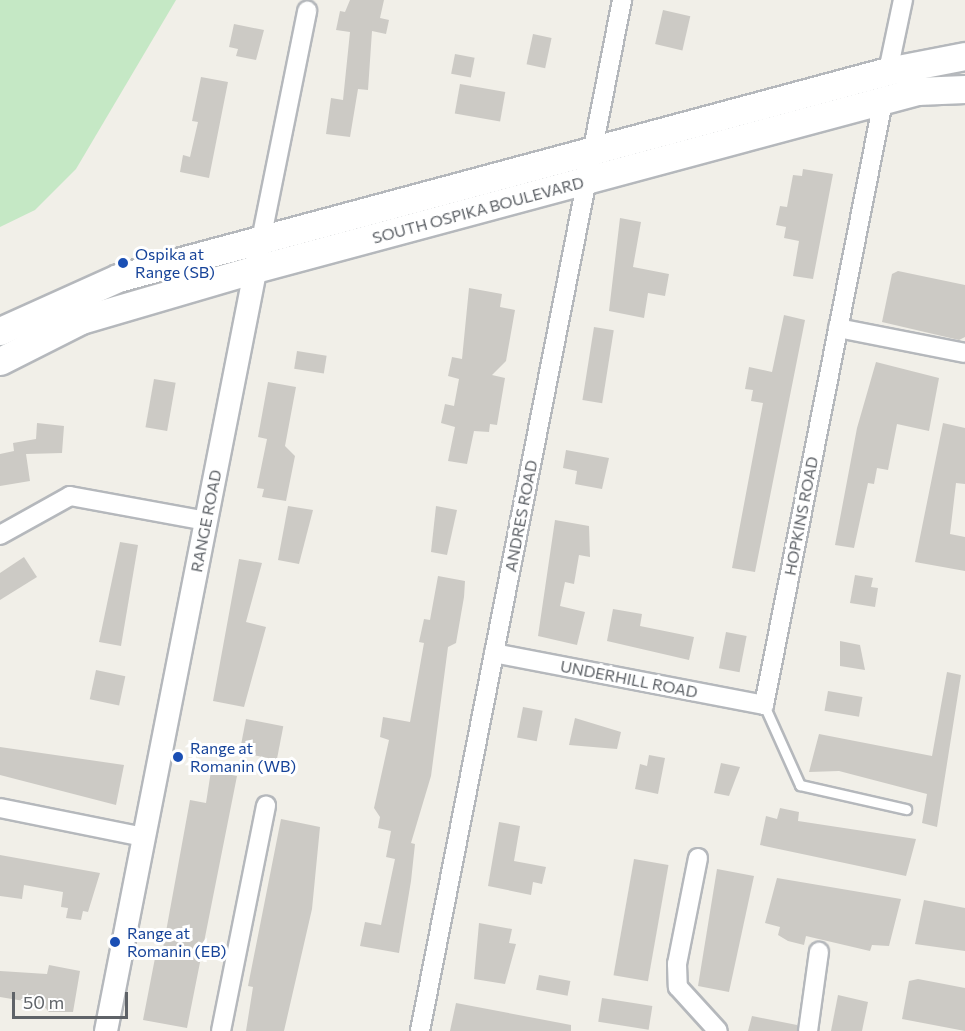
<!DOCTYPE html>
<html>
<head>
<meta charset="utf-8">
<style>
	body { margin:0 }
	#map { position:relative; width:965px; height:1031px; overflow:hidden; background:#f1efe8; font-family:Commissioner,sans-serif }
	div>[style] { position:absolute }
	.green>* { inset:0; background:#c5e8c5 }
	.building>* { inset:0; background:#cccac5; transform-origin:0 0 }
	.roads { filter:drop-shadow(2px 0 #b5b8bc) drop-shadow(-2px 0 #b5b8bc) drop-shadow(0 2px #b5b8bc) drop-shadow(0 -2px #b5b8bc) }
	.service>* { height:9px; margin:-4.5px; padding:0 4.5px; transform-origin:4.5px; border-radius:4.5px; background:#fff }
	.minor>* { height:18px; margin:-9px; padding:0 9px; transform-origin:9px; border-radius:9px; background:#fff }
	.tertiary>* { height:22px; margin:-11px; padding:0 11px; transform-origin:11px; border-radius:11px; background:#fff }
	.secondary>* { height:27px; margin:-13.5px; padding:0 13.5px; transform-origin:13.5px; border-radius:13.5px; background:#fff }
	.dots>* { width:16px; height:16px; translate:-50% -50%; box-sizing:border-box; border:3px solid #fff; border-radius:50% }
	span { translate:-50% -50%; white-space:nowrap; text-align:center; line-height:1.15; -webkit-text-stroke:6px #fff; paint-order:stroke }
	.street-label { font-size:16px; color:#5f6368 }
	.transit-label { font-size:16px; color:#164399 }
	.left { translate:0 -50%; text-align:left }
	.scale { position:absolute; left:12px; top:992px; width:116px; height:27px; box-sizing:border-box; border:3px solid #5f6368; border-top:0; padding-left:8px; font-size:18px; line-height:21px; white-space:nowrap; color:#5f6368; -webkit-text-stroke:4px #fff; paint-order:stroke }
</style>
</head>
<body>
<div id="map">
	<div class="green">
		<i style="clip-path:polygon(0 0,176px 0,76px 169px,35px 210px,0 227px)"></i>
	</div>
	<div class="building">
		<i style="clip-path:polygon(350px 0,384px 0,380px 18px,389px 20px,386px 34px,372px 31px,368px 90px,358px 89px,350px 137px,326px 134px,331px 98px,343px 100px,350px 32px,336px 30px,340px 11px,345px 12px)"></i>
		<i style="left:663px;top:10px;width:28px;height:35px;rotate:13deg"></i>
		<i style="clip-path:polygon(234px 24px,264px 30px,256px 60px,236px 56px,238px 49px,229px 47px)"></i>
		<i style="left:533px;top:34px;width:19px;height:31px;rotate:12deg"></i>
		<i style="left:455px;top:54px;width:20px;height:20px;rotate:11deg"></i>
		<i style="clip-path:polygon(201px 77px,228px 82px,209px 178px,180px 172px,183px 155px,190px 157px,198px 122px,192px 121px)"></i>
		<i style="left:460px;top:84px;width:46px;height:30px;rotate:10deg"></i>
		<i style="clip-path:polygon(803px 169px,833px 174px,813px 279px,793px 276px,799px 241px,784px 238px,786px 227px,776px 225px,780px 206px,787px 207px,793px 175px,802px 176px)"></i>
		<i style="clip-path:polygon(620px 218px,641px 222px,633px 267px,669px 274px,665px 296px,648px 293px,644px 318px,609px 311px)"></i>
		<i style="clip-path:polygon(898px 271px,965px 285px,965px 337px,959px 340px,882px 322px,892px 274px)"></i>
		<i style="clip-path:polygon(469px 288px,502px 294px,500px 307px,515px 310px,506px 361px,492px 375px,505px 378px,497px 425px,490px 424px,489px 432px,474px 431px,467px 464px,448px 461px,455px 427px,441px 423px,445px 404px,454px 406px,459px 379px,448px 376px,452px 357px,462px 359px)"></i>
		<i style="clip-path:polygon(784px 315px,805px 320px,755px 572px,732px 568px,763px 403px,751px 401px,753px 390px,745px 389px,749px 367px,772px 372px)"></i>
		<i style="left:594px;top:327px;width:20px;height:74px;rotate:9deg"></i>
		<i style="left:297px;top:351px;width:30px;height:18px;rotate:9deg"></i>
		<i style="clip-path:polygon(876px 362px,939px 378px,929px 431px,897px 424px,888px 470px,877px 468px,874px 484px,868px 483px,854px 548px,835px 545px,857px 428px)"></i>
		<i style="left:154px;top:379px;width:22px;height:49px;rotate:10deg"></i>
		<i style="clip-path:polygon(268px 382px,296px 387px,285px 446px,295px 456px,286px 501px,262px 497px,264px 489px,257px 488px,267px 439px,258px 437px)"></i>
		<i style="clip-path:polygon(37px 423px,64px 426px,62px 453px,26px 454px,30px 481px,0 486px,0 454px,14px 451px,13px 443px,36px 439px)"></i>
		<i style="clip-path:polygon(943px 423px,965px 428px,965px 484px,956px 483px,950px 534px,965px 537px,965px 571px,915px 562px)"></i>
		<i style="clip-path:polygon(566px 450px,609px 458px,602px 489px,575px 484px,577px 471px,563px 468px)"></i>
		<i style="clip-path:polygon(288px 506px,313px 510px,299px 564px,278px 560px)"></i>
		<i style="clip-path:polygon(436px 506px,457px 510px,447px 555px,431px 552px)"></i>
		<i style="clip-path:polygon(555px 520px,589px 526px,590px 557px,579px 555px,574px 584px,565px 582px,560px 606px,585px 612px,577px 645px,538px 636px)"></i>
		<i style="clip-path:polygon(120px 542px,138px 545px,121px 646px,99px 642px)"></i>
		<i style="clip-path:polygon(24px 557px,37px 577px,0 600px,0 573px)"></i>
		<i style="clip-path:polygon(239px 559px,262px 563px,246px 622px,266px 627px,244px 707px,213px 701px)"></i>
		<i style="clip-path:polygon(855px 575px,873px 578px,871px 587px,878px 588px,875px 607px,850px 603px)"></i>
		<i style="clip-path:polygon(438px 576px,465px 581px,464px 597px,456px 643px,448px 647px,431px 776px,411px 843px,415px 844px,411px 881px,399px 953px,360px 946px,365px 922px,381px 925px,395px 859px,386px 857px,391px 831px,378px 828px,380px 817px,374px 808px,389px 740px,380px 737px,383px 717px,410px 722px,424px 643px,419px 642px,424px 619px,430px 620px)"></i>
		<i style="clip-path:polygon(613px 609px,642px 614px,640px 626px,694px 637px,689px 660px,607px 641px)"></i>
		<i style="left:726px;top:632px;width:21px;height:37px;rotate:11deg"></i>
		<i style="clip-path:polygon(840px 641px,860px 645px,865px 670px,840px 666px)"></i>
		<i style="left:96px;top:670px;width:30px;height:30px;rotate:12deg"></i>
		<i style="clip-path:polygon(947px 672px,961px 675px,937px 827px,922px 823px,927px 794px,839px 771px,809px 772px,819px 734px,932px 756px)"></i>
		<i style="left:828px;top:691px;width:35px;height:20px;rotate:10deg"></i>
		<i style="left:523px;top:707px;width:20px;height:31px;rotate:11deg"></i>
		<i style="clip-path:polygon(575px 718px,621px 732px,617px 749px,569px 745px)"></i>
		<i style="left:246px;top:719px;width:38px;height:34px;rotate:11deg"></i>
		<i style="clip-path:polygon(0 747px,124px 765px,116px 805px,0 775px)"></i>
		<i style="clip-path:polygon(649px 755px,665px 758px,658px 794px,635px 789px,640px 764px,647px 766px)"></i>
		<i style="clip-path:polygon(721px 763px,740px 767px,729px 796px,714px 793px)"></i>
		<i style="clip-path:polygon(211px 771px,237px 776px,187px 1028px,143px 1020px,155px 958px,161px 959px,190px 800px,206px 803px)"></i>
		<i style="clip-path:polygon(780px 808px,799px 812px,798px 821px,916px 839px,906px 876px,760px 845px,766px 816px,777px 819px)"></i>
		<i style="clip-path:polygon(281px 819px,320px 827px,312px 909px,284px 1031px,246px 1031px,253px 987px,248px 986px)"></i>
		<i style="clip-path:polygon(499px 822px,520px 826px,514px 861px,546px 867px,542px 884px,533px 882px,531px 895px,488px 886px)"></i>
		<i style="clip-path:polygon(0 855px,100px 873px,88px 912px,83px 911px,81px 920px,66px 918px,68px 908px,61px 907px,63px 892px,24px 885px,22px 899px,0 896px)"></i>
		<i style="left:634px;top:859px;width:35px;height:118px;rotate:10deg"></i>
		<i style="clip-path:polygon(717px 869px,754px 876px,729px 992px,698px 986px)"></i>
		<i style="clip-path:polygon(777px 878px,901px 899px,889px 946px,872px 945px,870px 951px,806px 936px,804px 945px,788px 941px,778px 935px,780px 927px,765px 923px)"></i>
		<i style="clip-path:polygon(924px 900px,965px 908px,965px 951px,915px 944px)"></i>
		<i style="clip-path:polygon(479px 923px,512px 929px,509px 943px,516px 944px,505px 984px,474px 979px)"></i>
		<i style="clip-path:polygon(49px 965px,80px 971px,73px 1012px,49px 1012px,42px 1004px,0 997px,0 971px,47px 974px)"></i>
		<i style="left:539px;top:975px;width:32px;height:15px;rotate:11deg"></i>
		<i style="clip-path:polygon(918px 979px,965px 988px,965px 1031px,902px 1019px,909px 981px)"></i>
		<i style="clip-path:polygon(838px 995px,868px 1002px,862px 1031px,831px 1031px)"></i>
		<i style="left:602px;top:998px;width:51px;height:24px;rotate:9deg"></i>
		<i style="clip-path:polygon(456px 1003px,571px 1025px,571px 1031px,450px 1031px)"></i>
		<i style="clip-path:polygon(752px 1016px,797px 1025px,797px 1031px,748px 1031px)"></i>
	</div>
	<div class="roads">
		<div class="service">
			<i style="left:764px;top:705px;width:88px;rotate:65.8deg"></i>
			<i style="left:800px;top:785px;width:109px;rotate:12.8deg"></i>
		</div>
		<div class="minor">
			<i style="left:888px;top:71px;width:73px;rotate:-78.1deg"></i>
			<i style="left:261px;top:240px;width:234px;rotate:-78.6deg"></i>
			<i style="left:838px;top:328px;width:129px;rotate:11.1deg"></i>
			<i style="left:0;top:535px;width:80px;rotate:-29.1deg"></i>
			<i style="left:70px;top:496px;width:138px;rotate:10.4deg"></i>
			<i style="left:494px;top:653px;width:275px;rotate:10.9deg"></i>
			<i style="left:764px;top:705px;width:616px;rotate:-78.85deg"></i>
			<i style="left:0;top:808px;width:147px;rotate:11.4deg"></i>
			<i style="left:698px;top:858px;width:108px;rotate:101.2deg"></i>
			<i style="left:677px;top:964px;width:23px;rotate:88deg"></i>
			<i style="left:678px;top:987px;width:59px;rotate:47.7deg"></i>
			<i style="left:221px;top:1031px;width:230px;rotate:-78.7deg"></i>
			<i style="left:420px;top:1031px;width:1051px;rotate:-78.91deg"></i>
			<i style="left:808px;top:1031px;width:80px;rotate:-82.1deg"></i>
		</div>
		<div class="tertiary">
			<i style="left:106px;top:1031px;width:790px;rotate:-78.9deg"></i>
		</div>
		<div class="secondary">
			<i style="left:0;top:331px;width:129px;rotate:-24.2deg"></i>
			<i style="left:118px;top:278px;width:797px;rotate:-15.05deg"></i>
			<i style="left:888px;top:71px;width:78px;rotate:-11deg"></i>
			<i style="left:0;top:361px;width:91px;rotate:-26.8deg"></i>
			<i style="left:81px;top:320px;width:181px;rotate:-16.3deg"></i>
			<i style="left:255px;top:269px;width:686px;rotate:-15.05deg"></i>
			<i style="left:917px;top:91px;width:48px;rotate:-2.4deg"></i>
		</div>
	</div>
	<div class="dots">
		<i style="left:123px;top:263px;background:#1a4fb4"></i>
		<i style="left:178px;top:757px;background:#1a4fb4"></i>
		<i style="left:115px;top:942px;background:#1a4fb4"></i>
	</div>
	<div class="street-label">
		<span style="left:478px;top:210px;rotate:-15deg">SOUTH OSPIKA BOULEVARD</span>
		<span style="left:521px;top:516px;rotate:-79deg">ANDRES ROAD</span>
		<span style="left:801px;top:516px;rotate:-79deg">HOPKINS ROAD</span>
		<span style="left:206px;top:521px;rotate:-79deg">RANGE ROAD</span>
		<span style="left:629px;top:679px;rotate:11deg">UNDERHILL ROAD</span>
	</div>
	<div class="transit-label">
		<span class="left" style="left:135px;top:263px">Ospika at<br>Range (SB)</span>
		<span class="left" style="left:190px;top:757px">Range at<br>Romanin (WB)</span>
		<span class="left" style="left:127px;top:942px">Range at<br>Romanin (EB)</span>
	</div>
	<div class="scale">50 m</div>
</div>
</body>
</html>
